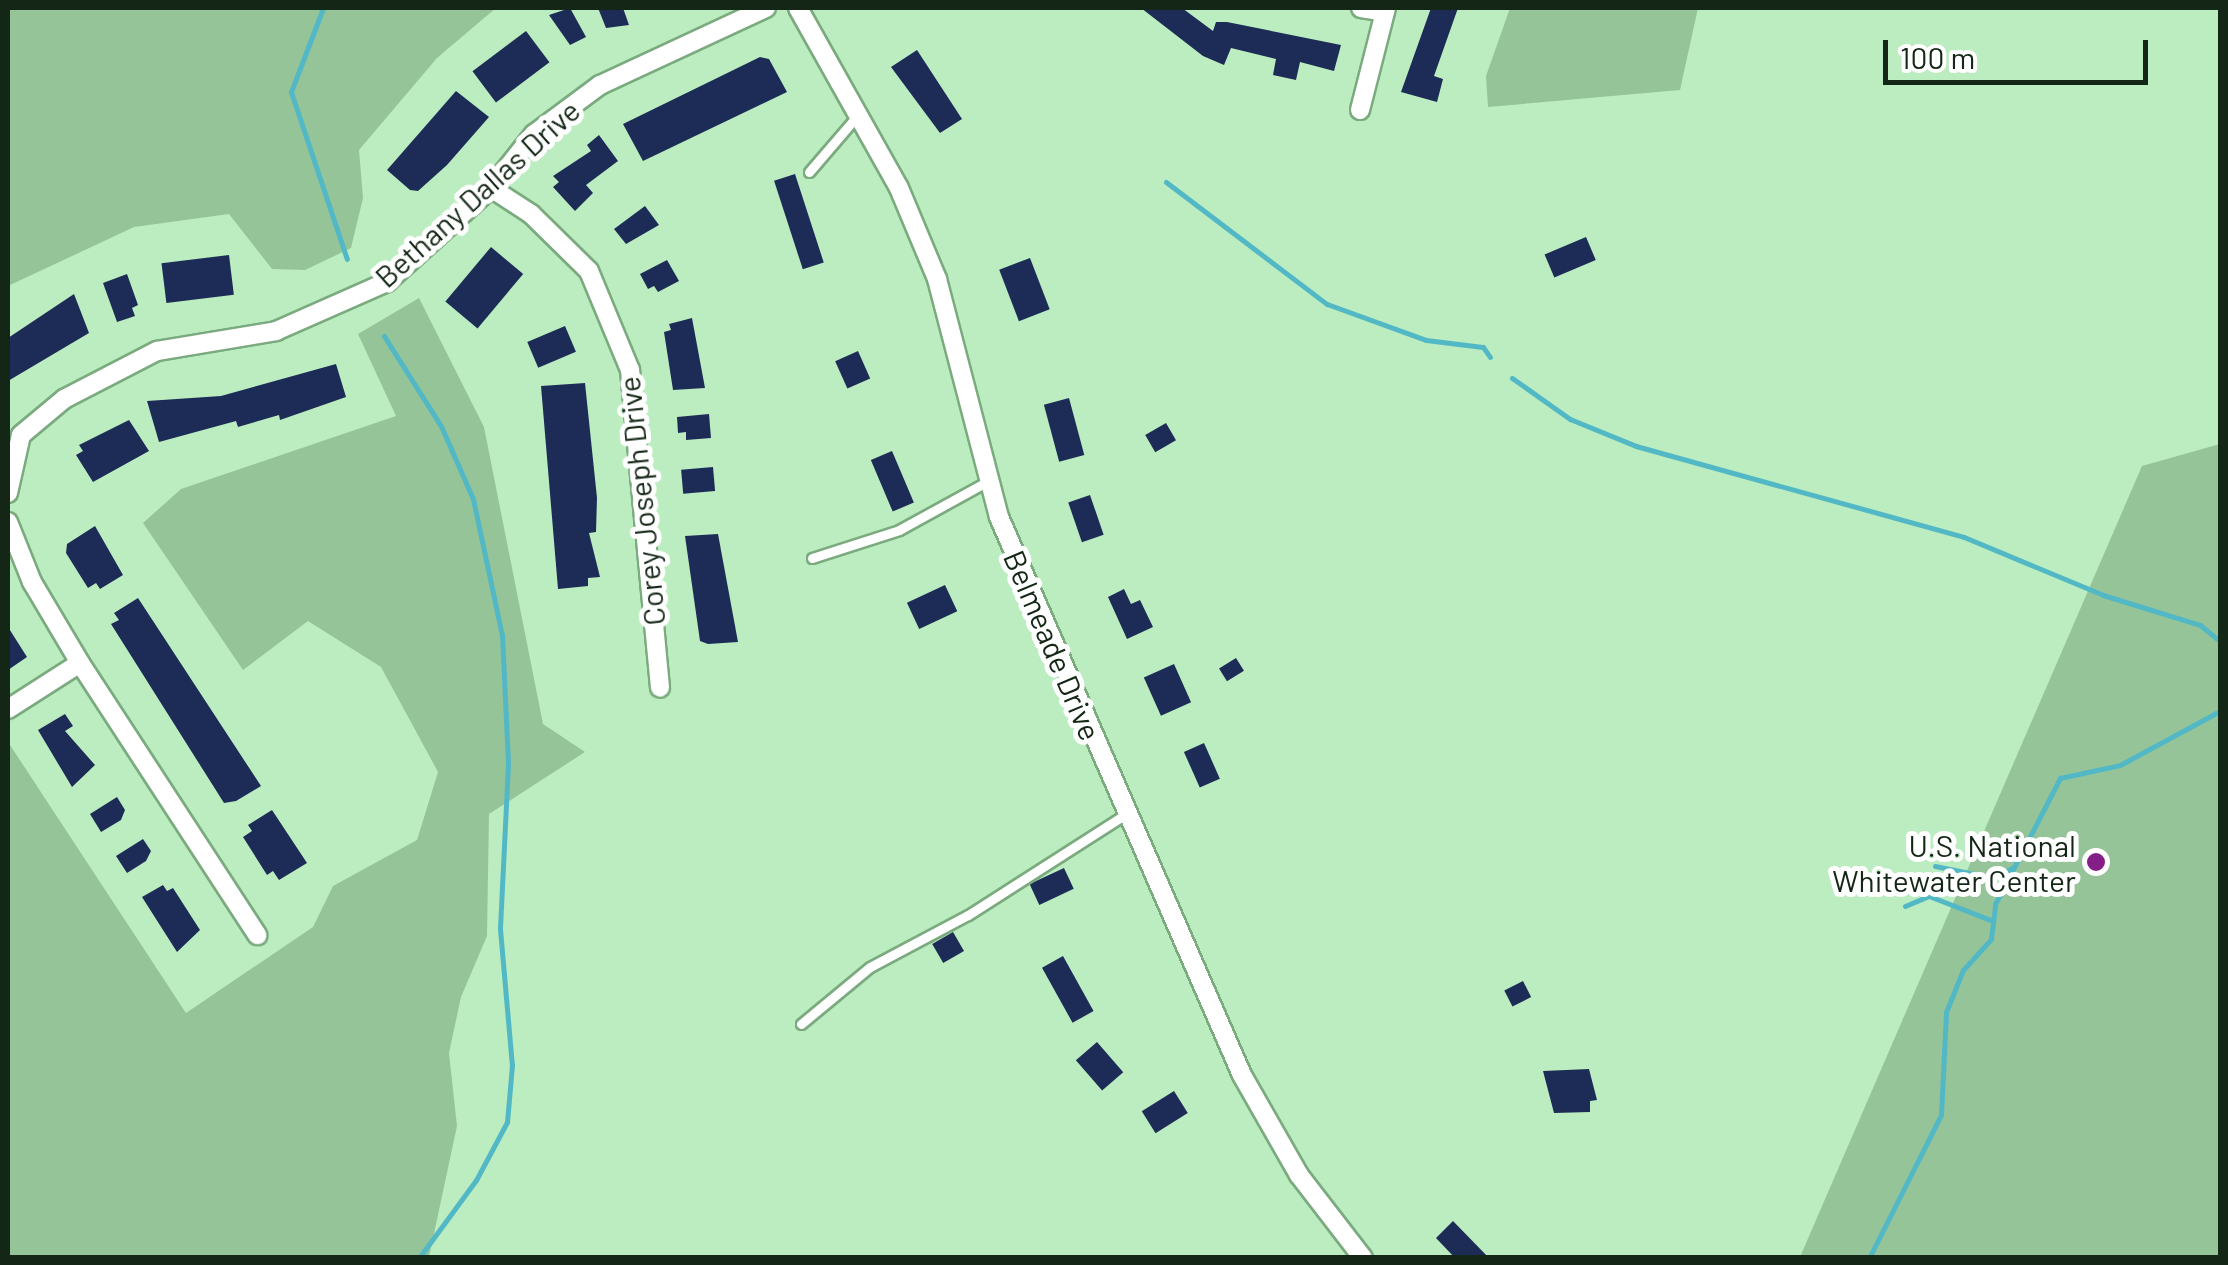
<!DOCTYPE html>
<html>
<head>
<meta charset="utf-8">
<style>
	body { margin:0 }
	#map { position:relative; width:2228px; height:1265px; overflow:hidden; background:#bcedc0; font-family:Barlow,sans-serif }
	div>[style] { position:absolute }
	.green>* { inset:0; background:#95c499 }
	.stream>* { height:5px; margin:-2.5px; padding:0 2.5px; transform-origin:2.5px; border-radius:2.5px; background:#53b8c5 }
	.building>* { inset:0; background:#1d2c57; transform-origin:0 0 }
	.roads { filter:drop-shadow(2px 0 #7baa7f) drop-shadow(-2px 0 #7baa7f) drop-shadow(0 2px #7baa7f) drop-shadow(0 -2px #7baa7f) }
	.service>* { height:9px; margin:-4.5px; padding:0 4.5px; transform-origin:4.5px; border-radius:4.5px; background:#fff }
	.minor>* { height:18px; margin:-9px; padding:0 9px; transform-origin:9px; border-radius:9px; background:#fff }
	.dots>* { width:28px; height:28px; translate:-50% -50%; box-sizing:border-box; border:5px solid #fff; border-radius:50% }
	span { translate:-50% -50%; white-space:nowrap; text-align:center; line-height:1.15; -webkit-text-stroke:10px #fff; paint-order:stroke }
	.street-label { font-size:30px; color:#142716 }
	.poi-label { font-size:30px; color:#142716 }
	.right { translate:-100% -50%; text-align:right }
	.frame { position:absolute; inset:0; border:10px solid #142716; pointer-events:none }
	.scale { position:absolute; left:1883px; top:40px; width:265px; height:45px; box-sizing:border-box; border:5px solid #142716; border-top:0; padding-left:12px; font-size:30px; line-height:35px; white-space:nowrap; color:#142716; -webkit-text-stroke:8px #fff; paint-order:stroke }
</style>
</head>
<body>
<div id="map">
	<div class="green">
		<i style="clip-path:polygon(8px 8px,496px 8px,437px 58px,359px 150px,363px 198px,351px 248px,305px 270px,272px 269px,229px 214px,134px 227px,8px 286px)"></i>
		<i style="clip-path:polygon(1510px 8px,1698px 8px,1680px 90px,1488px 107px,1486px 76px)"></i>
		<i style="clip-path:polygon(419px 298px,484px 427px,543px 724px,585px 752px,489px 814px,487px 936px,461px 997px,449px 1053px,457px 1126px,429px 1257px,8px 1257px,8px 742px,186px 1013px,313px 927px,333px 886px,417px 840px,438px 772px,381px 667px,308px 621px,243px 670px,143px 523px,181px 489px,396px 416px,358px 334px)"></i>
		<i style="clip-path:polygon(2220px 444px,2220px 1257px,1800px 1257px,2142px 466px)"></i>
	</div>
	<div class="stream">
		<i style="left:323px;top:8px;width:90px;rotate:110.9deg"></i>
		<i style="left:291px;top:92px;width:176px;rotate:71.5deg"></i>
		<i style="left:1166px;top:182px;width:202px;rotate:37.2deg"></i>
		<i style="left:1327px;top:304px;width:105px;rotate:20deg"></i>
		<i style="left:1426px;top:340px;width:57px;rotate:7deg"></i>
		<i style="left:1483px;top:347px;width:12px;rotate:55deg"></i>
		<i style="left:384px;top:336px;width:107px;rotate:57.7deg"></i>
		<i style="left:441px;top:426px;width:80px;rotate:66.3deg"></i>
		<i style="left:473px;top:499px;width:139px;rotate:78deg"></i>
		<i style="left:502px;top:635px;width:129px;rotate:87.3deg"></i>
		<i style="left:508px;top:764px;width:165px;rotate:92.8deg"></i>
		<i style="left:500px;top:929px;width:137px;rotate:85deg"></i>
		<i style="left:512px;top:1065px;width:57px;rotate:95deg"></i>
		<i style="left:507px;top:1122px;width:66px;rotate:118.1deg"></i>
		<i style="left:476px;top:1180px;width:97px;rotate:126.2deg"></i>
		<i style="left:1512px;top:378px;width:71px;rotate:35.3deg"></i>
		<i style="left:1570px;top:419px;width:71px;rotate:22.2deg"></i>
		<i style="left:1636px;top:446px;width:340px;rotate:15.5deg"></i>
		<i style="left:1964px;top:537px;width:151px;rotate:22.6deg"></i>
		<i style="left:2103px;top:595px;width:102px;rotate:17.2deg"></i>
		<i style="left:2200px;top:625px;width:26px;rotate:39deg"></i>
		<i style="left:1935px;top:866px;width:60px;rotate:11.5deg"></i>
		<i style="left:1994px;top:878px;width:21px;rotate:-29deg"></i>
		<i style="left:1905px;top:906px;width:26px;rotate:-23deg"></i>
		<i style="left:1929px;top:896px;width:69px;rotate:21.3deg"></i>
		<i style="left:1869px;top:1258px;width:160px;rotate:-63.3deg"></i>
		<i style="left:1941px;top:1115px;width:103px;rotate:-87.2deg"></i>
		<i style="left:1946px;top:1012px;width:45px;rotate:-68deg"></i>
		<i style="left:1963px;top:970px;width:42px;rotate:-47.9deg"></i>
		<i style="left:1991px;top:939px;width:35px;rotate:-83deg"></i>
		<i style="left:1995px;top:904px;width:142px;rotate:-62.7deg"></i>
		<i style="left:2060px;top:778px;width:61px;rotate:-12.2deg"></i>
		<i style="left:2120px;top:765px;width:114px;rotate:-28.4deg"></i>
	</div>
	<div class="building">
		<i style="clip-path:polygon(570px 8px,586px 37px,570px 45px,549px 15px)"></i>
		<i style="clip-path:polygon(598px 8px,623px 8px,629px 25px,606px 28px)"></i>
		<i style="clip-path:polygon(1141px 8px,1182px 8px,1213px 31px,1216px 22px,1227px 22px,1341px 45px,1334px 71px,1300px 62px,1296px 80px,1273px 75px,1276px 59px,1231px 48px,1224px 65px,1203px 56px)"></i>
		<i style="clip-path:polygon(1431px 8px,1458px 8px,1434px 76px,1443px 79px,1437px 102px,1401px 92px)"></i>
		<i style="left:526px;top:31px;width:39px;height:67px;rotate:53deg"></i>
		<i style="clip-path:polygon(917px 50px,962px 119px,940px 133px,891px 67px)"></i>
		<i style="clip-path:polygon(760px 57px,769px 59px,787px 92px,643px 161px,623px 124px)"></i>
		<i style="clip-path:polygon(456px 91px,489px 117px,447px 165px,418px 191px,410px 190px,387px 170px)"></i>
		<i style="clip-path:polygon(599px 135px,618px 161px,586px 185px,593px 193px,575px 211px,553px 187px,559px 182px,553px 176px,591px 151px,587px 145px)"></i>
		<i style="left:795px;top:174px;width:93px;height:22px;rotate:72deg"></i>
		<i style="clip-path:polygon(645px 206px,659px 225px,626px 244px,614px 229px)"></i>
		<i style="left:1586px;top:237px;width:25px;height:45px;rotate:67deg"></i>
		<i style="left:491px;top:247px;width:42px;height:71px;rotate:40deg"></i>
		<i style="left:229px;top:255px;width:40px;height:68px;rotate:83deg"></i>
		<i style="left:1030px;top:258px;width:55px;height:33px;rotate:69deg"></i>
		<i style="clip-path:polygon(667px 260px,679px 281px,658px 292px,654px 286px,648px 289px,640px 274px)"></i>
		<i style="clip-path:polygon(127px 274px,138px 305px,132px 308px,135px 316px,117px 322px,103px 283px)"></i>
		<i style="clip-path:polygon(74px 294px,89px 333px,8px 381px,8px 338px)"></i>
		<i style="clip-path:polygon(692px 318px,705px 388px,673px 390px,664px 332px,671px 330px,669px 324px)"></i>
		<i style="left:565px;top:326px;width:28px;height:41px;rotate:67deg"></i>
		<i style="left:858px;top:351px;width:30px;height:25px;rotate:66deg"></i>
		<i style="clip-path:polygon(336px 364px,346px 397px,280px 420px,279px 415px,238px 427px,236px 421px,159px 442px,147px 401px,221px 396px)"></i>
		<i style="clip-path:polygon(585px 383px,597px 498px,596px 532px,589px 533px,600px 577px,588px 578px,588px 586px,558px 589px,541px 386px)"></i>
		<i style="left:1069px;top:398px;width:59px;height:26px;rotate:75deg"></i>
		<i style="clip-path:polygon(709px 414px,711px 438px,686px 440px,686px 432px,678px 433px,677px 417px)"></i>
		<i style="clip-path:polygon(129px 420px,149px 451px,93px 482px,76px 455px,83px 451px,79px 445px)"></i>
		<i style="left:1166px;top:423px;width:20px;height:24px;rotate:60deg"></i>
		<i style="left:892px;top:451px;width:56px;height:23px;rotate:67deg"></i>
		<i style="left:713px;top:467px;width:24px;height:32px;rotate:85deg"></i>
		<i style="left:1090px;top:495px;width:42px;height:23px;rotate:71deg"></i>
		<i style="clip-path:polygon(95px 526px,123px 575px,100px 589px,96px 583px,88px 588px,66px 553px,67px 544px)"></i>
		<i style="clip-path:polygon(718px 534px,738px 642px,708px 644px,700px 641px,685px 536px)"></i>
		<i style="left:945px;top:585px;width:29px;height:42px;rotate:65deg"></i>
		<i style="clip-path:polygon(1124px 589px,1131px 604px,1140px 600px,1153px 627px,1127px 639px,1108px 597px)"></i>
		<i style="clip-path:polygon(138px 598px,261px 786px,236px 801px,224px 803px,111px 624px,119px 620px,114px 613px)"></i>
		<i style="clip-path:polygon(8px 627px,27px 657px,8px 670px)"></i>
		<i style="left:1236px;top:658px;width:15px;height:20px;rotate:58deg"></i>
		<i style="left:1174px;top:664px;width:42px;height:33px;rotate:66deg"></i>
		<i style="clip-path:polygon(65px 714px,73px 726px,65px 731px,95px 765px,72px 787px,38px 730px)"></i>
		<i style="left:1204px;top:743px;width:39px;height:22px;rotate:66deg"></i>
		<i style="clip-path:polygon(117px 797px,125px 810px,121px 820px,101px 832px,90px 814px)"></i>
		<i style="clip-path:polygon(272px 810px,307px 863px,279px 880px,273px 871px,267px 875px,243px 837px,252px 831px,248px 825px)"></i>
		<i style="clip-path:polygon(143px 839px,151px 851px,146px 861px,127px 873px,116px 856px)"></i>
		<i style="left:1064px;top:868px;width:23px;height:38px;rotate:65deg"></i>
		<i style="clip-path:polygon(163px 885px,167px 891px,173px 888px,200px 930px,177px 952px,142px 897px)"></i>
		<i style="left:953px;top:932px;width:22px;height:24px;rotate:60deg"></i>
		<i style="left:1063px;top:956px;width:63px;height:24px;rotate:61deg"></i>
		<i style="left:1523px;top:981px;width:18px;height:21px;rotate:63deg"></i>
		<i style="left:1097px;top:1042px;width:40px;height:28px;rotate:49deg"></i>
		<i style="clip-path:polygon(1589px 1069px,1597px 1100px,1590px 1101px,1590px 1112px,1554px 1113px,1543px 1071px)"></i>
		<i style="left:1174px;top:1091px;width:26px;height:38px;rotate:58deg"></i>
		<i style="clip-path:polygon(1453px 1221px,1489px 1258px,1455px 1258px,1436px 1238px)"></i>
	</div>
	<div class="roads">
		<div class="service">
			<i style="left:809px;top:172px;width:74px;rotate:-49.4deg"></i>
			<i style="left:812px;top:558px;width:91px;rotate:-17.8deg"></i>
			<i style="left:899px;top:530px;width:102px;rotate:-28.8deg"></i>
			<i style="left:801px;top:1024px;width:89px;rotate:-39.6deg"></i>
			<i style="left:870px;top:967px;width:111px;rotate:-28deg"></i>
			<i style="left:968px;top:915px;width:188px;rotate:-32.6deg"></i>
		</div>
		<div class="minor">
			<i style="left:798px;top:8px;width:206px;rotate:60.7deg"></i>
			<i style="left:899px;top:188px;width:99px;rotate:67.3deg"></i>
			<i style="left:937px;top:279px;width:246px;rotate:75.4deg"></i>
			<i style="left:999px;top:517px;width:609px;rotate:66.47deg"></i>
			<i style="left:1242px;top:1075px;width:115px;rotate:60.3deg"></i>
			<i style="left:1299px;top:1175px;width:105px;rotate:52.4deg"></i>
			<i style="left:1361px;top:8px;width:24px;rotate:9deg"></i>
			<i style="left:1360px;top:110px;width:105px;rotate:-75.7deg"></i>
			<i style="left:491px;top:188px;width:48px;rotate:33deg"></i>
			<i style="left:531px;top:214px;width:81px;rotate:44.5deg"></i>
			<i style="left:589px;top:271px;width:107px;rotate:67.5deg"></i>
			<i style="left:630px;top:370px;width:319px;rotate:84.6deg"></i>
			<i style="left:8px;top:493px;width:59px;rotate:-77.4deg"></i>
			<i style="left:21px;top:435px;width:56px;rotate:-39.9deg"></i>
			<i style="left:64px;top:399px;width:105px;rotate:-27.3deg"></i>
			<i style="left:157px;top:351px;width:121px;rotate:-9.5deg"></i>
			<i style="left:276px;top:331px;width:121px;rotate:-23.8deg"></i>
			<i style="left:387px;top:282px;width:140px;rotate:-42.1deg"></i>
			<i style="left:491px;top:188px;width:69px;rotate:-51.5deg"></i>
			<i style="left:534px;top:134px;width:82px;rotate:-36.6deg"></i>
			<i style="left:600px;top:85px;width:183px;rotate:-24.9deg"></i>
			<i style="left:8px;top:522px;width:65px;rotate:68.2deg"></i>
			<i style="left:32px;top:582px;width:94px;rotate:59.3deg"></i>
			<i style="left:80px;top:663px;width:325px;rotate:56.9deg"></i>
			<i style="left:8px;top:709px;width:85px;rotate:-32.6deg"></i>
		</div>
	</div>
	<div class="dots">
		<i style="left:2096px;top:862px;background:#851f88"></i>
	</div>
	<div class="street-label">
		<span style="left:477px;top:193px;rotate:-42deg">Bethany Dallas Drive</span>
		<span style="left:641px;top:501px;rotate:-96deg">Corey Joseph Drive</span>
		<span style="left:1053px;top:645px;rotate:67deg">Belmeade Drive</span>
	</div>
	<div class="poi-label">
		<span class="right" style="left:2076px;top:862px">U.S. National<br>Whitewater Center</span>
	</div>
	<div class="frame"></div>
	<div class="scale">100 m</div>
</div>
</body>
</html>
